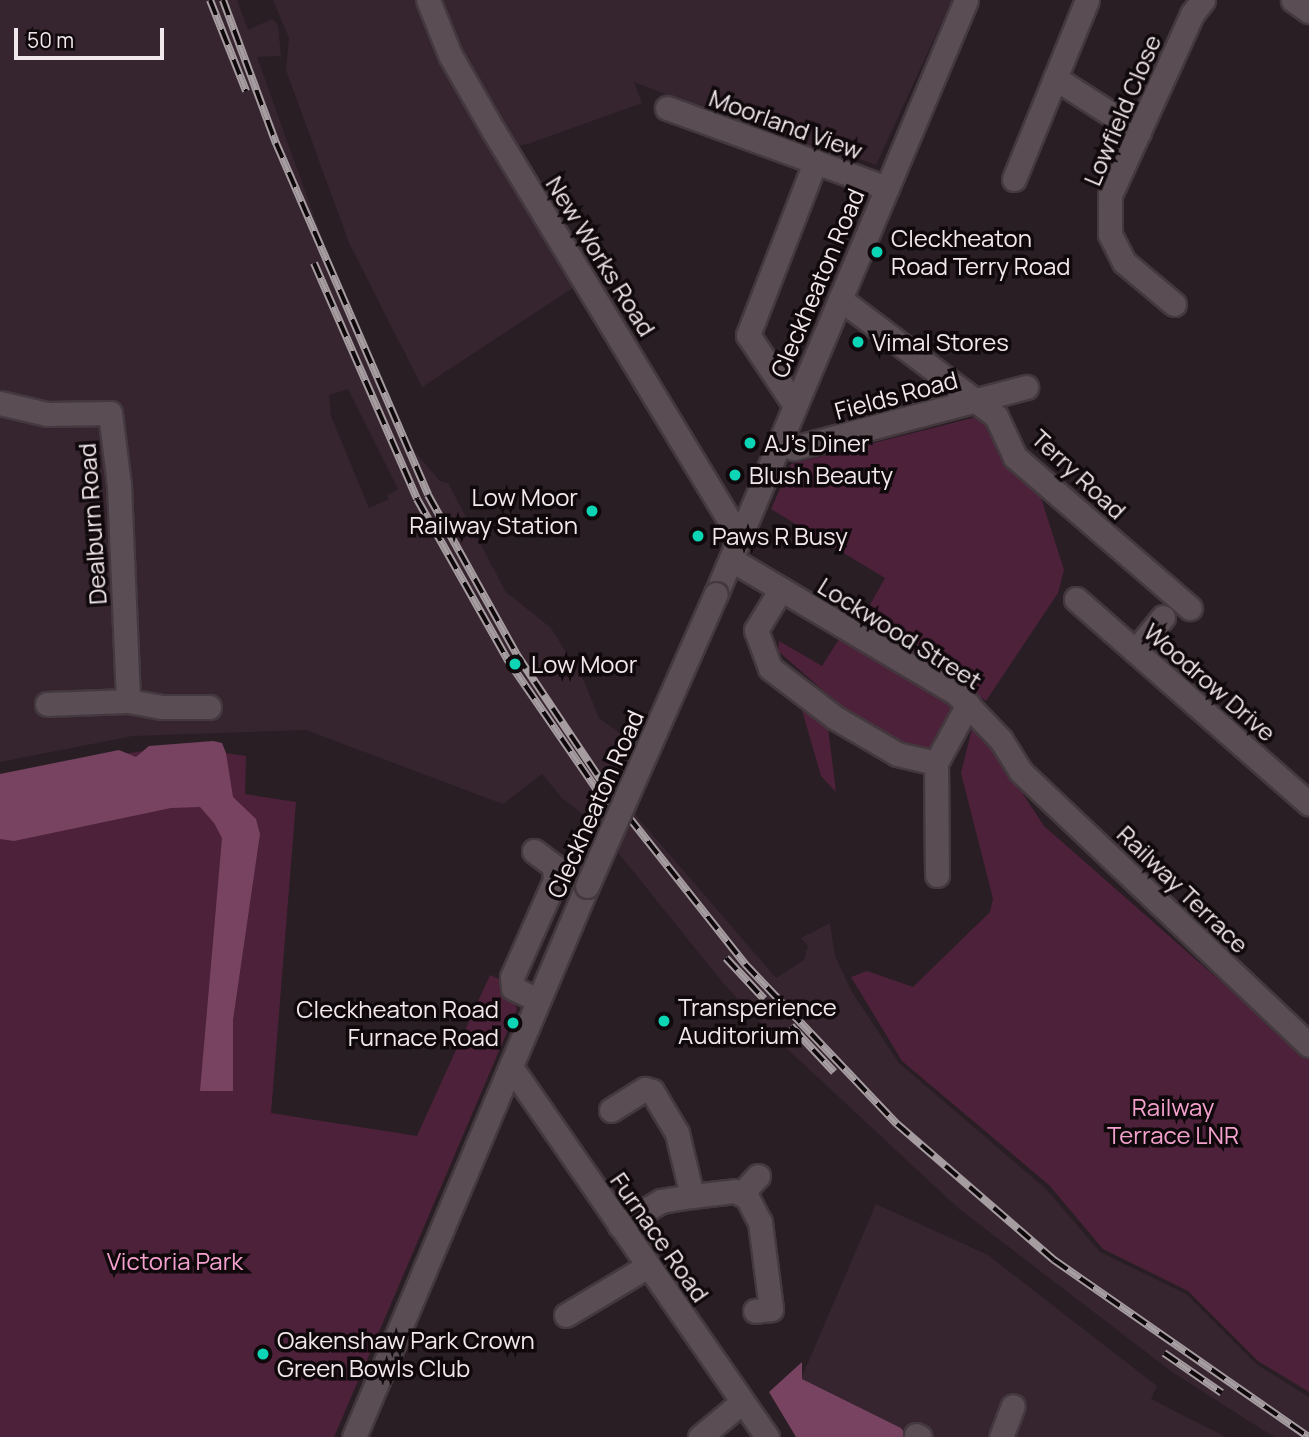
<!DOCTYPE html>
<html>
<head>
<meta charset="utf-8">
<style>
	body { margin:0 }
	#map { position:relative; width:1309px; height:1437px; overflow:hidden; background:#291e24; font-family:Manrope,sans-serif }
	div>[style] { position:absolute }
	.built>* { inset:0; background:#36242e }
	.green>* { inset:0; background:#4d213a }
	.forest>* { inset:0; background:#774360 }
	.roads { filter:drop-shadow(2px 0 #43393e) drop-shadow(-2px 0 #43393e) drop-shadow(0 2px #43393e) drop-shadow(0 -2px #43393e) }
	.minor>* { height:23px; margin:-11.5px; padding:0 11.5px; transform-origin:11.5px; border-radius:11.5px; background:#5a4d53 }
	.rail>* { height:8px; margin-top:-4px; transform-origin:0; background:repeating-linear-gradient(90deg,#0f090c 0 16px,#a69da1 0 32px); box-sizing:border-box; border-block:2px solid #a69da1 }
	.bridges { filter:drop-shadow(2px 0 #43393e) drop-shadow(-2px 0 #43393e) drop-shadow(0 2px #43393e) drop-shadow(0 -2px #43393e) }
	.minor-bridge>* { height:23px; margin:-11.5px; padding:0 11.5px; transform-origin:11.5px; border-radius:11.5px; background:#5a4d53 }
	.dots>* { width:19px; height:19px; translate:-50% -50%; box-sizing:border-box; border:4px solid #0f090c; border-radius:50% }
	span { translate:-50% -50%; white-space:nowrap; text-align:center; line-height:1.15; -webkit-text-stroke:7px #0f090c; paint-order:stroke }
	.street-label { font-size:24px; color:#f1e8ec }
	.poi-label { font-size:24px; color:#f1e8ec }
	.left { translate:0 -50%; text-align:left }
	.right { translate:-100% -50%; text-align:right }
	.park-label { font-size:24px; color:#f4a1cd }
	.scale { position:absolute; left:14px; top:28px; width:150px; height:32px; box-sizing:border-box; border:4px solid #f1e8ec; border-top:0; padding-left:9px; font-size:21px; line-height:24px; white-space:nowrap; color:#f1e8ec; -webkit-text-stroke:5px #0f090c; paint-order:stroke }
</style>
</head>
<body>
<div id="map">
	<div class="built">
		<i style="clip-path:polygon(evenodd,0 0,237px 0,248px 30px,272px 19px,278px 25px,281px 56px,257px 57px,337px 280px,377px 373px,414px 451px,440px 481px,448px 483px,506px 592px,551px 628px,584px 681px,599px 718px,631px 741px,615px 777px,638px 818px,776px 978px,804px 960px,808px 946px,801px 938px,830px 923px,835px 956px,852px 992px,899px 1063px,1045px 1188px,1100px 1252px,1186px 1294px,1256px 1364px,1309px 1397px,1309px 1437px,1274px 1437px,1172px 1372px,958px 1208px,768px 1031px,723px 983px,595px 824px,562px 798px,542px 774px,503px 804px,306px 730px,133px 736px,0 762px,0 0,348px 389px,398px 489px,387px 495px,389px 499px,369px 508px,331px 416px,329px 395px,348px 389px)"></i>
		<i style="clip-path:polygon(273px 0,952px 0,876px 165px,854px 157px,851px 166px,634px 82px,642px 103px,528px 144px,493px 151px,582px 282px,422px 387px,349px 243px,286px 70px,289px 38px)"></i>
		<i style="clip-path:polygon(876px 1204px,988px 1255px,1157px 1386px,1151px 1399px,1226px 1437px,908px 1437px,901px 1428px,801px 1379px)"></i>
	</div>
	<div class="green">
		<i style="clip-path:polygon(984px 415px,1037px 485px,1064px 570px,1058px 593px,986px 701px,861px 621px,885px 578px,771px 509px,791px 464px)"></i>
		<i style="clip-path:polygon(841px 636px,959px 709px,932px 750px,910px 747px,859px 722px,778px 651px,779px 641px,822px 666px)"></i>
		<i style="clip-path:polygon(801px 707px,827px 720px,836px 792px,821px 776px)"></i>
		<i style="clip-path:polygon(974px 720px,1044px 826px,1309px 1059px,1309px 1392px,1258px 1361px,1188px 1291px,1103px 1249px,1049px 1185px,902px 1061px,851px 977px,867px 971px,913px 987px,990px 912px,993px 899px,961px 773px)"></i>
		<i style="clip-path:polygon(174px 746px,246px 756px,245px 794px,296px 802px,271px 1113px,417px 1136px,490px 975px,506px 982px,517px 1009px,334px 1437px,0 1437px,0 774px)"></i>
	</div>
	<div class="forest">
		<i style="clip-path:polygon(213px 741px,222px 743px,226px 753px,233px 797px,256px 819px,260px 834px,233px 1020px,233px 1091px,200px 1091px,222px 838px,214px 823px,200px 807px,171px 808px,14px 841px,0 839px,0 774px,119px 750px,136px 757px,149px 746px)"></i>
		<i style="clip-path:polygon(802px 1362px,802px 1379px,901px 1428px,908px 1437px,796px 1437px,769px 1392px)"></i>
	</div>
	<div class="roads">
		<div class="minor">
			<i style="left:428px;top:0;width:59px;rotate:68.2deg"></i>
			<i style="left:450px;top:55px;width:86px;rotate:60.2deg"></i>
			<i style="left:493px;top:130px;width:457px;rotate:58.8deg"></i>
			<i style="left:730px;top:521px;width:16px;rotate:38deg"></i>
			<i style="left:1293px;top:0;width:19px;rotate:35deg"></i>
			<i style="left:1055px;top:78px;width:100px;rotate:32.7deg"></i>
			<i style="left:667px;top:108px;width:234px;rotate:20deg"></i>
			<i style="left:1014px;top:179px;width:193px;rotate:-67.8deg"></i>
			<i style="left:840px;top:299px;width:195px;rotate:36.9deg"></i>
			<i style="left:996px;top:416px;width:45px;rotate:65.1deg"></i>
			<i style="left:1015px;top:457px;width:231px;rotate:40.8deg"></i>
			<i style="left:1174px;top:304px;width:65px;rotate:-140deg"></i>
			<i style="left:1124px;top:262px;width:31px;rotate:-117deg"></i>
			<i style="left:1110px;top:234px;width:39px;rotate:-90deg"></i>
			<i style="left:1110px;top:195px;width:199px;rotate:-65.6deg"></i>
			<i style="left:1192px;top:14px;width:18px;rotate:-52deg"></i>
			<i style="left:0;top:403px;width:48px;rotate:13.2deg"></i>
			<i style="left:47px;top:414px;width:63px;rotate:-0.9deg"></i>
			<i style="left:110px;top:413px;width:73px;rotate:82.9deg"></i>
			<i style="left:119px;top:485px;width:216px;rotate:87.6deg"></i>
			<i style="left:794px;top:404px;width:83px;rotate:-123.7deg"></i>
			<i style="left:748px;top:335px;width:186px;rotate:-68.8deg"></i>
			<i style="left:779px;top:444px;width:16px;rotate:15deg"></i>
			<i style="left:794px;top:448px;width:240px;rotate:-14.7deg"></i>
			<i style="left:732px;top:560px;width:261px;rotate:30.7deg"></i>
			<i style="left:956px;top:693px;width:65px;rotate:46.2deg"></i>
			<i style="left:1001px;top:740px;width:36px;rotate:58deg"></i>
			<i style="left:1020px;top:771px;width:398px;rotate:43.5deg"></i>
			<i style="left:781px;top:589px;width:48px;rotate:121.4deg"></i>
			<i style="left:756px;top:630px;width:40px;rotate:69.8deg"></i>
			<i style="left:770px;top:668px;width:81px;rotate:37.4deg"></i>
			<i style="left:834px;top:717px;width:73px;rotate:30.4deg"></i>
			<i style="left:897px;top:754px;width:40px;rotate:13deg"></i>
			<i style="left:716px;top:594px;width:644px;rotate:-67.17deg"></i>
			<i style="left:1076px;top:599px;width:310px;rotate:41.3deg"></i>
			<i style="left:1135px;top:651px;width:44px;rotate:-50.5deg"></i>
			<i style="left:47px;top:704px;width:81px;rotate:-2.1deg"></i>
			<i style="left:128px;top:701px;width:35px;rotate:10deg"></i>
			<i style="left:162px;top:707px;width:47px"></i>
			<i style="left:534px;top:851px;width:25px;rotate:37deg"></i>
			<i style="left:554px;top:866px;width:14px;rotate:86deg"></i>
			<i style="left:555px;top:880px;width:106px;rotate:113.9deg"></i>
			<i style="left:512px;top:977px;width:11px;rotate:85deg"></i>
			<i style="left:513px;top:988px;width:28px;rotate:26deg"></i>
			<i style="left:937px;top:875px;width:112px;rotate:-90.5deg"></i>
			<i style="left:936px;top:763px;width:67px;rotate:-61.5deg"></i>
			<i style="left:511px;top:1067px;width:450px;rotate:55.3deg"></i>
			<i style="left:611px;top:1110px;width:40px;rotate:-32deg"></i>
			<i style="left:645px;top:1089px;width:7px;rotate:16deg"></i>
			<i style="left:652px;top:1091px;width:49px;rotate:59.2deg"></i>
			<i style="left:677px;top:1133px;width:65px;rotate:76.6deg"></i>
			<i style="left:692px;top:1196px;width:31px;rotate:171deg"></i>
			<i style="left:661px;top:1201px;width:48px;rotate:149.7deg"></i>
			<i style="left:743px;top:1192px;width:22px;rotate:-47deg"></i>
			<i style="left:692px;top:1196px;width:43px;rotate:-6.6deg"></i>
			<i style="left:735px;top:1191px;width:13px;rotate:27deg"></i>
			<i style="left:747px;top:1197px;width:28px;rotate:63deg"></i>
			<i style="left:760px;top:1222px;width:88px;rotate:82.8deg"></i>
			<i style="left:771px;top:1309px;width:16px;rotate:173deg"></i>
			<i style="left:566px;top:1315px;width:96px;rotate:-30.9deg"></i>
			<i style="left:916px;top:1435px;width:4px;rotate:27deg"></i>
			<i style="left:354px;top:1437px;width:598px;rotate:-67.08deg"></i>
			<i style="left:700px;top:1437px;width:55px;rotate:-39.8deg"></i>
			<i style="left:1001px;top:1437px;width:33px;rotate:-69deg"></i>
		</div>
	</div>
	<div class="rail">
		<i style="left:210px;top:0;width:98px;rotate:68.4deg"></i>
		<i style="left:223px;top:0;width:153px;rotate:69.7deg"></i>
		<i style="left:276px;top:143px;width:383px;rotate:66.6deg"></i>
		<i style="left:428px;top:495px;width:183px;rotate:60.9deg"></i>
		<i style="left:517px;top:655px;width:164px;rotate:56.2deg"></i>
		<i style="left:608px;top:791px;width:221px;rotate:51.6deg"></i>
		<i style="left:745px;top:964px;width:221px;rotate:46.5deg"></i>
		<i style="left:897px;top:1124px;width:208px;rotate:40.9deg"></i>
		<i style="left:1054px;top:1260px;width:310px;rotate:34.8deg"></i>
		<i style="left:314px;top:263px;width:257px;rotate:66.4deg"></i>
		<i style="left:417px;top:499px;width:184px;rotate:60.6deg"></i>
		<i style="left:507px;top:659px;width:206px;rotate:55.5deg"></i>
		<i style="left:726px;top:958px;width:56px;rotate:47.2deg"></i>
		<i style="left:791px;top:1026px;width:63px;rotate:46.9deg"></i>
		<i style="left:1164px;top:1353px;width:70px;rotate:34.6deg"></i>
	</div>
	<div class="bridges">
		<div class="minor-bridge">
			<i style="left:587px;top:886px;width:319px;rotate:-66.2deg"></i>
		</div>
	</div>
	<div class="dots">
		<i style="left:877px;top:252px;background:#0cd5b5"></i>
		<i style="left:858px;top:342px;background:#0cd5b5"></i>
		<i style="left:750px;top:443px;background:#0cd5b5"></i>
		<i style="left:735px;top:475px;background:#0cd5b5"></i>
		<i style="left:592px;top:511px;background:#0cd5b5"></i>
		<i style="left:698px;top:536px;background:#0cd5b5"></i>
		<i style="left:515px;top:664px;background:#0cd5b5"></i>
		<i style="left:664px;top:1021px;background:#0cd5b5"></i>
		<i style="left:513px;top:1023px;background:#0cd5b5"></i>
		<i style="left:263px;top:1354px;background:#0cd5b5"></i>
	</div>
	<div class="street-label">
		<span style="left:1122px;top:110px;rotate:-67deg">Lowfield Close</span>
		<span style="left:786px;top:124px;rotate:20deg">Moorland View</span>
		<span style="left:601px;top:256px;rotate:58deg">New Works Road</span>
		<span style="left:817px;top:283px;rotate:-67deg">Cleckheaton Road</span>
		<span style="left:896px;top:395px;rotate:-15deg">Fields Road</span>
		<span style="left:1079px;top:474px;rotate:43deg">Terry Road</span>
		<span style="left:92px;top:524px;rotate:-94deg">Dealburn Road</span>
		<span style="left:900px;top:633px;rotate:32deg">Lockwood Street</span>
		<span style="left:1210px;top:682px;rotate:41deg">Woodrow Drive</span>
		<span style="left:595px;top:804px;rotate:-66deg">Cleckheaton Road</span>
		<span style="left:1183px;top:889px;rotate:44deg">Railway Terrace</span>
		<span style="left:660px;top:1237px;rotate:55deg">Furnace Road</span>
	</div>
	<div class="poi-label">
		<span class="left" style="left:891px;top:252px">Cleckheaton<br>Road Terry Road</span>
		<span class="left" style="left:872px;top:342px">Vimal Stores</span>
		<span class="left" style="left:764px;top:443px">AJ's Diner</span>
		<span class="left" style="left:749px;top:475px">Blush Beauty</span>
		<span class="right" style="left:578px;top:511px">Low Moor<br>Railway Station</span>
		<span class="left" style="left:712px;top:536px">Paws R Busy</span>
		<span class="left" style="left:531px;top:664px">Low Moor</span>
		<span class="left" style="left:678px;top:1021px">Transperience<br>Auditorium</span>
		<span class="right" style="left:499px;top:1023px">Cleckheaton Road<br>Furnace Road</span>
		<span class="left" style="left:277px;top:1354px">Oakenshaw Park Crown<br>Green Bowls Club</span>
	</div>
	<div class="park-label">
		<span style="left:1173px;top:1121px">Railway<br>Terrace LNR</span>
		<span style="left:175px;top:1261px">Victoria Park</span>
	</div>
	<div class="scale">50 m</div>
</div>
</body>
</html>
